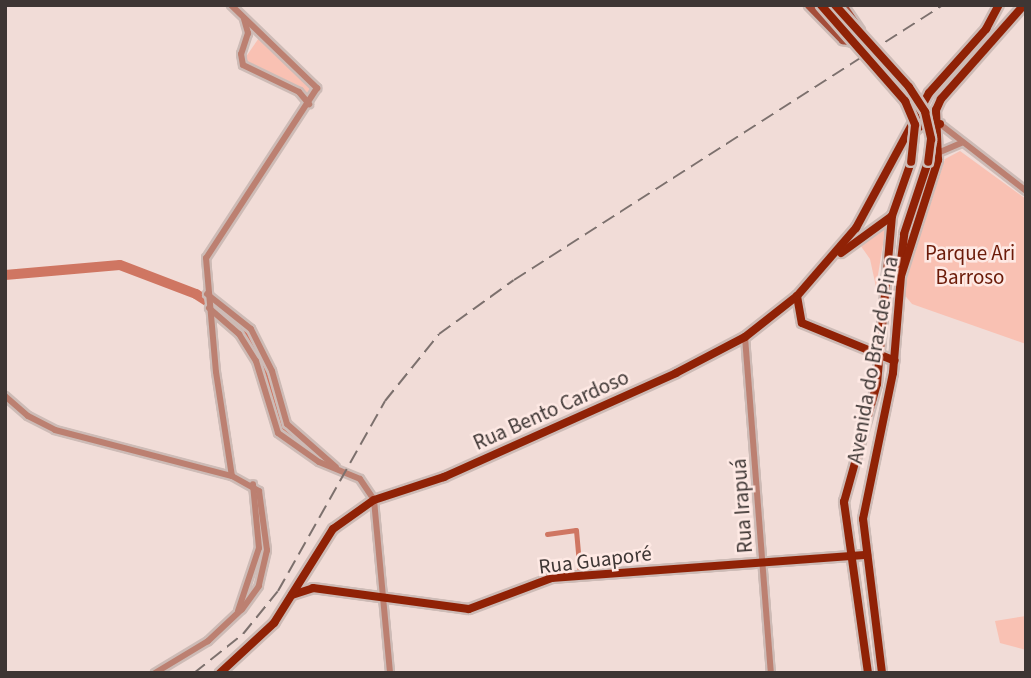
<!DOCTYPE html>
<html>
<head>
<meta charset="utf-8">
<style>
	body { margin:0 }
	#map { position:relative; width:1031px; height:678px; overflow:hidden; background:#f1dcd7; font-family:"Source Sans 3",sans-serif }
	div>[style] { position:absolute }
	.green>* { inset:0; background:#f9c1b3 }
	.canal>* { height:5px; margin:-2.5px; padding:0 2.5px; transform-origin:2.5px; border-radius:2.5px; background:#cf7662 }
	.river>* { height:10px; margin:-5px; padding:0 5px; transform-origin:5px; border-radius:5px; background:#cf7662 }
	.roads { filter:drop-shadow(2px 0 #cdbbb6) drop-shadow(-2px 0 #cdbbb6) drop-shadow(0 2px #cdbbb6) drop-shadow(0 -2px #cdbbb6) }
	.tertiary>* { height:6px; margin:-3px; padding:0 3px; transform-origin:3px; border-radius:3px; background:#bc8071 }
	.secondary>* { height:7px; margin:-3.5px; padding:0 3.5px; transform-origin:3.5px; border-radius:3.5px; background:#a44d3a }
	.primary>* { height:8px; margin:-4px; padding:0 4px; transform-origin:4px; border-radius:4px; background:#902206 }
	.rail>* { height:2px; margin-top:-1px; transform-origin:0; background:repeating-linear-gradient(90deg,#7c706d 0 14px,transparent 0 21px) }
	.bridges { filter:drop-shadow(2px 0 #cdbbb6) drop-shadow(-2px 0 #cdbbb6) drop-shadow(0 2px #cdbbb6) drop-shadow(0 -2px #cdbbb6) }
	.primary-bridge>* { height:8px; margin:-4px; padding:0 4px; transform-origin:4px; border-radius:4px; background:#902206 }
	span { translate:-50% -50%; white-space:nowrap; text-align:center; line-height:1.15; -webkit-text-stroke:5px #fee9e4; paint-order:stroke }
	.park-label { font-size:21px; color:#6c1b09 }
	.street-label { font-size:21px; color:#3e3634 }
	.frame { position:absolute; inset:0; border:7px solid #3e3634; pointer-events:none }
</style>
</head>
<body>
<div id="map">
	<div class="green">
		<i style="clip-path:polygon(261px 35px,313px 85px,310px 97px,243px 61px)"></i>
		<i style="clip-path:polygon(960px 151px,1026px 199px,1026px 344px,912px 304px,902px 292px,945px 159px)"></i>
		<i style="clip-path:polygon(886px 226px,876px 287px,870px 259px,858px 242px)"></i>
		<i style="clip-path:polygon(1026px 616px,1026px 650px,1000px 643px,995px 621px)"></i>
	</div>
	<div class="canal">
		<i style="left:547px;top:534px;width:29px;rotate:-8deg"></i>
		<i style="left:576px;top:530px;width:45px;rotate:84.9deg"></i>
	</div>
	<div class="river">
		<i style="left:5px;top:275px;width:115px;rotate:-5deg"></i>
		<i style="left:120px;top:265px;width:81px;rotate:20.9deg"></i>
		<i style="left:196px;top:294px;width:30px;rotate:33deg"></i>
		<i style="left:221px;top:310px;width:49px;rotate:45.8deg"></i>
		<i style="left:255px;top:345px;width:80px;rotate:72.5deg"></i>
		<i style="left:279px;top:421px;width:16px;rotate:55deg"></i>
		<i style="left:288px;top:434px;width:44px;rotate:34.8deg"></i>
	</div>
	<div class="roads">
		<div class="tertiary">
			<i style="left:231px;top:5px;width:120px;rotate:44deg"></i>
			<i style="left:317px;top:88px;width:203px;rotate:123.1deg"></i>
			<i style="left:206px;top:258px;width:114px;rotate:85deg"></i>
			<i style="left:216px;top:372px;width:105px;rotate:81.3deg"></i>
			<i style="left:244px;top:19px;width:15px;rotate:74deg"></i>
			<i style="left:248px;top:33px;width:22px;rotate:108deg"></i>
			<i style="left:241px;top:54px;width:11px;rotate:80deg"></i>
			<i style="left:243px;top:65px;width:62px;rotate:25.7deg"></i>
			<i style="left:299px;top:92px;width:16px;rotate:50deg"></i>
			<i style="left:940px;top:124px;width:109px;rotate:37.9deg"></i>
			<i style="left:940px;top:152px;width:23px;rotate:-23deg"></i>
			<i style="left:207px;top:294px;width:56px;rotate:38.5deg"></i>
			<i style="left:251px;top:329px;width:47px;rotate:63.4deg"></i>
			<i style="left:272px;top:371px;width:55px;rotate:74.2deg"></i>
			<i style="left:287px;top:424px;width:65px;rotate:41.3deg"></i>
			<i style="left:209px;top:308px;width:40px;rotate:41deg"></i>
			<i style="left:239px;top:334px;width:32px;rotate:58deg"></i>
			<i style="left:256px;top:361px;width:75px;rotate:73deg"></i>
			<i style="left:278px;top:433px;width:50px;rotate:35.3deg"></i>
			<i style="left:319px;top:462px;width:44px;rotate:22.5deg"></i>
			<i style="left:360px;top:479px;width:25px;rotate:56deg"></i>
			<i style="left:374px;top:500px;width:174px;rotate:84.7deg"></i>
			<i style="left:745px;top:337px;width:337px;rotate:85.6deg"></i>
			<i style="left:5px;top:396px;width:30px;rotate:41deg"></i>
			<i style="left:28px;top:416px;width:30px;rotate:27deg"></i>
			<i style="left:55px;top:430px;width:183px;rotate:14.6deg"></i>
			<i style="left:232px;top:476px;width:31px;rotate:29deg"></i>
			<i style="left:259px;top:491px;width:60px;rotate:82.3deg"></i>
			<i style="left:267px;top:550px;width:37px;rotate:103deg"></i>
			<i style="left:259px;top:586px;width:29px;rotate:126deg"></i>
			<i style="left:242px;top:609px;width:47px;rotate:136.7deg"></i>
			<i style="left:208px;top:641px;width:62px;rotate:148.9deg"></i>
			<i style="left:238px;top:611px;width:66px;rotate:-71.6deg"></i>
			<i style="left:259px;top:548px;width:64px;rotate:-95.4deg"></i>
		</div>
		<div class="secondary">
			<i style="left:808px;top:5px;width:49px;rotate:45.8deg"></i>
			<i style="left:842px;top:40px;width:10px;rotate:11deg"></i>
			<i style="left:852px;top:42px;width:14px;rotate:-56deg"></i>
			<i style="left:860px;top:30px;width:30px;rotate:-124deg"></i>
		</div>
		<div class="primary">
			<i style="left:912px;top:133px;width:14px;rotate:-39deg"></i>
			<i style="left:923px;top:124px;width:17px"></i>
			<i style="left:841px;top:253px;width:63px;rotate:-36deg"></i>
			<i style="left:900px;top:269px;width:35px;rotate:-83deg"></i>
			<i style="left:904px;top:234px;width:76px;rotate:-71.6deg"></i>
			<i style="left:797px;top:296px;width:27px;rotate:80deg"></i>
			<i style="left:802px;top:323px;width:100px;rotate:22.2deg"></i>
			<i style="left:292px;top:595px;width:22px;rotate:-18deg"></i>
			<i style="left:313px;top:588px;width:157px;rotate:7.7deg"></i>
			<i style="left:469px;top:609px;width:89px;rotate:-20.5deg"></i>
			<i style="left:552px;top:578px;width:316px;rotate:-4.2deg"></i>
			<i style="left:220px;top:673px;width:74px;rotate:-42.8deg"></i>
			<i style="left:274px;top:623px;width:111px;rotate:-57.9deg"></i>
			<i style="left:333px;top:529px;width:50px;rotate:-35.3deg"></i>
			<i style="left:374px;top:500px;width:74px;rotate:-18.2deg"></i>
			<i style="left:444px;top:477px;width:254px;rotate:-24.1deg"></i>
			<i style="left:676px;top:373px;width:78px;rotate:-27.6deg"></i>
			<i style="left:745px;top:337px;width:66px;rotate:-38.3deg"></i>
			<i style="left:797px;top:296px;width:90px;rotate:-49.1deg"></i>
			<i style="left:856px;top:228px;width:153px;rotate:-61.6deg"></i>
			<i style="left:929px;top:93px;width:86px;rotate:-48.3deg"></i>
			<i style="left:986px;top:29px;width:27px;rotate:-62deg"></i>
			<i style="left:868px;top:673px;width:173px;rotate:-98deg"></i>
			<i style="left:844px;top:502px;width:123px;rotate:-74.4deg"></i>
			<i style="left:877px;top:384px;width:169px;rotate:-84.9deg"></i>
			<i style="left:892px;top:216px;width:57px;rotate:-70.6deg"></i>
			<i style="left:882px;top:673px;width:155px;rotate:-97deg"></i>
			<i style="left:863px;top:519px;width:149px;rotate:-78.4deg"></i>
			<i style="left:893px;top:373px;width:97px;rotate:-85.3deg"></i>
			<i style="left:901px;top:276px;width:122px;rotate:-72.3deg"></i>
			<i style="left:938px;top:160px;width:50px;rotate:-92.3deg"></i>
			<i style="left:936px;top:110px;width:12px;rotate:-66deg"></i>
			<i style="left:941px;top:99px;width:125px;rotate:-48.6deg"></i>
		</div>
	</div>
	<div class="rail">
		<i style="left:194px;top:673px;width:63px;rotate:-38.5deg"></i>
		<i style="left:243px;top:634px;width:55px;rotate:-50.9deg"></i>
		<i style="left:278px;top:591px;width:218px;rotate:-60.6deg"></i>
		<i style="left:385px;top:401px;width:86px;rotate:-51.1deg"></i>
		<i style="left:439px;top:334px;width:92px;rotate:-35.8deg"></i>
		<i style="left:514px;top:280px;width:510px;rotate:-32.66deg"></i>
	</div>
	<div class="bridges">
		<div class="primary-bridge">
			<i style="left:821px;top:5px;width:128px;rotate:48.8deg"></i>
			<i style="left:905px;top:101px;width:26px;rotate:67deg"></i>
			<i style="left:915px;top:125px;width:37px;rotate:96deg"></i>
			<i style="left:835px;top:5px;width:110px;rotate:47.9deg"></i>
			<i style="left:909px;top:87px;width:30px;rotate:57deg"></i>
			<i style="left:925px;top:112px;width:28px;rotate:77deg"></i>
			<i style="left:931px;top:139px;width:23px;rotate:97deg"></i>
		</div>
	</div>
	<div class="park-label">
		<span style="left:970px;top:265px">Parque Ari<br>Barroso</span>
	</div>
	<div class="street-label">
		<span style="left:873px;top:360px;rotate:-80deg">Avenida do Braz de Pina</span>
		<span style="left:551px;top:410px;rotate:-24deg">Rua Bento Cardoso</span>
		<span style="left:742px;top:506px;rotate:-94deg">Rua Irapuá</span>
		<span style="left:595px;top:560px;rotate:-7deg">Rua Guaporé</span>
	</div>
	<div class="frame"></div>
</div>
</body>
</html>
